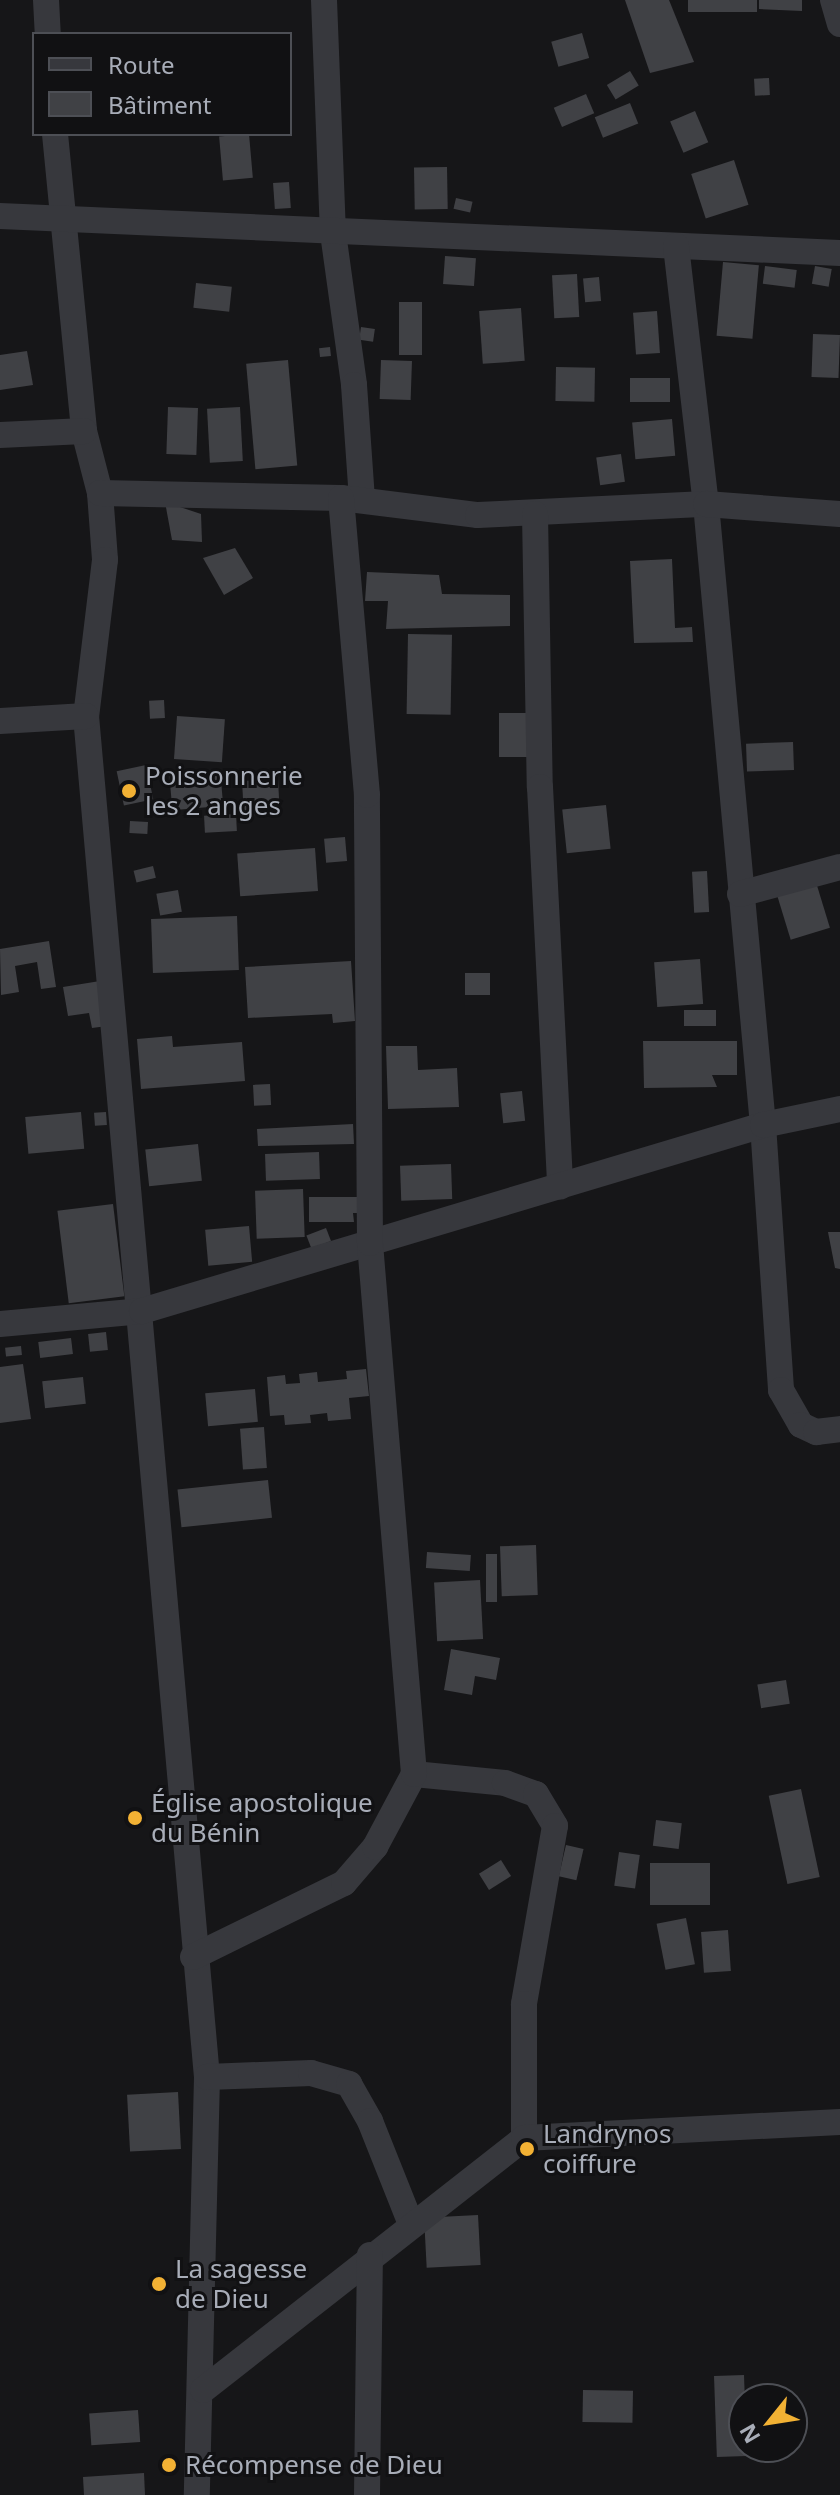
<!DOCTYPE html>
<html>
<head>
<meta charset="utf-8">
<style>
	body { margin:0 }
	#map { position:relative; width:840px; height:2495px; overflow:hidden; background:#161618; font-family:"Noto Sans",sans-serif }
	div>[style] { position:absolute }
	.building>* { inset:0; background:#404145; transform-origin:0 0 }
	.street>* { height:26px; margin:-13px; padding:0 13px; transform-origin:13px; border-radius:13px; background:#37383d }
	.dots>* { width:22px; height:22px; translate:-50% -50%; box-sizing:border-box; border:4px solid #111113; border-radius:50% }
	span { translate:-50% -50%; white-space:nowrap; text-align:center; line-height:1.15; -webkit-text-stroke:6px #111113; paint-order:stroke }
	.poi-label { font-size:26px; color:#a8adb8 }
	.left { translate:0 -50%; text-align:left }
	.legend { position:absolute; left:32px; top:32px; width:260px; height:104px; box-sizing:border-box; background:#111113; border:2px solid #4d4f55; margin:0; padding:10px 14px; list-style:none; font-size:24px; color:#a8adb8 }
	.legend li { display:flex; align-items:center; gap:16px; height:40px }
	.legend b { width:40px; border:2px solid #4d4f55 }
	.north { position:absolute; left:728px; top:2383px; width:80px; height:80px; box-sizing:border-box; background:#111113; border:2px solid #4d4f55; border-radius:50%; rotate:240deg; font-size:22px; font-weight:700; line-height:32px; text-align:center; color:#a8adb8 }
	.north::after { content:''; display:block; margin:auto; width:28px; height:36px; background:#f2b134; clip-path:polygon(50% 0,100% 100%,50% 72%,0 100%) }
</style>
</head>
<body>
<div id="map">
	<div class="building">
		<i style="clip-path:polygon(625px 0,669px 0,694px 62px,650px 73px)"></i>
		<i style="left:688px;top:0;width:69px;height:12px"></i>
		<i style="clip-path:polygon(759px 0,802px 0,802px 11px,759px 9px)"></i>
		<i style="left:582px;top:33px;width:26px;height:32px;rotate:74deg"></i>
		<i style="left:630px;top:71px;width:17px;height:27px;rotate:59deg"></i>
		<i style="left:769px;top:78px;width:17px;height:15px;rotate:87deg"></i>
		<i style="left:586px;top:94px;width:21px;height:35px;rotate:67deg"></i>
		<i style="left:630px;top:103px;width:22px;height:38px;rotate:68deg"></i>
		<i style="left:695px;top:111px;width:34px;height:27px;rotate:67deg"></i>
		<i style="left:249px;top:134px;width:44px;height:30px;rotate:85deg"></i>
		<i style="left:734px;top:160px;width:47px;height:45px;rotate:72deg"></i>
		<i style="left:447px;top:167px;width:42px;height:33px;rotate:89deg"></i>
		<i style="left:289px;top:182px;width:26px;height:16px;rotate:86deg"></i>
		<i style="left:456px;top:198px;width:17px;height:11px;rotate:13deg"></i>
		<i style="left:445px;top:256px;width:31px;height:28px;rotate:4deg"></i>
		<i style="left:723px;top:262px;width:36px;height:74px;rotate:5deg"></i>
		<i style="left:765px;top:266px;width:32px;height:18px;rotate:7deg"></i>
		<i style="left:815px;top:266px;width:17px;height:18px;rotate:10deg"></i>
		<i style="left:577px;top:274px;width:43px;height:25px;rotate:87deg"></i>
		<i style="left:599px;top:277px;width:24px;height:16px;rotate:85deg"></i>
		<i style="left:196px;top:283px;width:36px;height:25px;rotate:6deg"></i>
		<i style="left:399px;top:302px;width:23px;height:53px"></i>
		<i style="left:521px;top:308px;width:53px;height:42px;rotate:86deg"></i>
		<i style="left:657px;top:311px;width:42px;height:24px;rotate:86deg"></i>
		<i style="left:361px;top:327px;width:14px;height:13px;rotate:8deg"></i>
		<i style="left:813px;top:334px;width:27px;height:43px;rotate:2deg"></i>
		<i style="left:330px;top:347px;width:9px;height:11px;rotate:84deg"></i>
		<i style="clip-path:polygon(27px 351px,33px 385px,0 390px,0 355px)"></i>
		<i style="left:288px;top:360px;width:106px;height:42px;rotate:85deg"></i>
		<i style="left:381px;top:360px;width:31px;height:39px;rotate:2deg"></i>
		<i style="left:556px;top:367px;width:39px;height:34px;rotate:1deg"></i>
		<i style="left:630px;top:378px;width:40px;height:24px"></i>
		<i style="left:168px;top:407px;width:30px;height:47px;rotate:2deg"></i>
		<i style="left:240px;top:407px;width:54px;height:33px;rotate:87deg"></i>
		<i style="left:672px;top:419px;width:37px;height:40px;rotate:85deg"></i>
		<i style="left:621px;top:454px;width:28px;height:25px;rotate:82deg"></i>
		<i style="clip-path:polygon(165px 502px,201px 514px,202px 542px,172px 540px)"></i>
		<i style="clip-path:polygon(235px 548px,253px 578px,224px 595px,203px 558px)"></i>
		<i style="clip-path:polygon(672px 559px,675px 628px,692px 627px,693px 642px,634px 643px,630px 561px)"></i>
		<i style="clip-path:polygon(367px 572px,439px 575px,442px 594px,510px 595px,510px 626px,386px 629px,388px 601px,365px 601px)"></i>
		<i style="left:408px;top:634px;width:44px;height:80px;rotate:1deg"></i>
		<i style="left:164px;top:700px;width:18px;height:15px;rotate:87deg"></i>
		<i style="left:499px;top:713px;width:29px;height:44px"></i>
		<i style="left:177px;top:716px;width:48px;height:43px;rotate:4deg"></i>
		<i style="left:793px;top:742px;width:28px;height:47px;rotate:88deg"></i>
		<i style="left:146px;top:765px;width:35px;height:30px;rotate:78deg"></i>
		<i style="left:220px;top:769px;width:37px;height:51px;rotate:85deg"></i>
		<i style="left:278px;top:779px;width:35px;height:36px;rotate:87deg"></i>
		<i style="left:606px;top:805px;width:44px;height:44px;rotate:84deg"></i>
		<i style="left:236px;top:814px;width:17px;height:32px;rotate:87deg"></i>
		<i style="left:130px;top:821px;width:18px;height:12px;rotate:3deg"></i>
		<i style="left:345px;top:837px;width:24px;height:21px;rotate:85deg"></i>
		<i style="left:315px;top:848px;width:43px;height:78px;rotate:86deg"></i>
		<i style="left:153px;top:866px;width:12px;height:20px;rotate:76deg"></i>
		<i style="left:707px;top:871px;width:41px;height:15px;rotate:87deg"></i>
		<i style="left:815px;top:879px;width:51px;height:41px;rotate:73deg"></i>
		<i style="left:178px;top:890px;width:22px;height:22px;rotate:80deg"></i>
		<i style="left:237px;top:916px;width:54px;height:86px;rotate:88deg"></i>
		<i style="clip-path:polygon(49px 941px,56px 987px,41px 989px,37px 962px,15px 966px,19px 992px,1px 995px,0 949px)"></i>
		<i style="left:700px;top:959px;width:45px;height:46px;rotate:86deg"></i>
		<i style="clip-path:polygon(351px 961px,355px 1021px,333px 1023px,332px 1014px,248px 1018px,245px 967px)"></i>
		<i style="left:465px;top:973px;width:25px;height:22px"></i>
		<i style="clip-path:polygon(100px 981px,107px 1026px,92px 1028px,89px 1013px,68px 1016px,63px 987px)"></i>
		<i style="left:684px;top:1010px;width:32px;height:16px"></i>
		<i style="clip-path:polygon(172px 1036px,173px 1047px,242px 1042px,245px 1081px,141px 1089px,137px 1039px)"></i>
		<i style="clip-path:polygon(643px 1041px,737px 1041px,737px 1075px,712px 1075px,717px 1087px,644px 1088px)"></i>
		<i style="clip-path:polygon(386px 1046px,417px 1046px,418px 1070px,457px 1068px,459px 1107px,388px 1109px)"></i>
		<i style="left:270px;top:1084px;width:21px;height:17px;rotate:87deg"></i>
		<i style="left:522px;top:1091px;width:30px;height:22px;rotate:84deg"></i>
		<i style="left:81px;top:1112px;width:37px;height:56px;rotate:85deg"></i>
		<i style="left:106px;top:1112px;width:13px;height:12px;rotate:86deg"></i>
		<i style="clip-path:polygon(353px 1124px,354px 1144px,258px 1146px,257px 1129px)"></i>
		<i style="left:198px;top:1144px;width:37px;height:53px;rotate:84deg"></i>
		<i style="left:319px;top:1152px;width:27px;height:54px;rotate:88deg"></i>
		<i style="left:451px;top:1164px;width:35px;height:51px;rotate:88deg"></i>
		<i style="left:303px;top:1189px;width:48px;height:48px;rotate:88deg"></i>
		<i style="clip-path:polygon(309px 1197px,358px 1197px,358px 1213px,353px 1213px,354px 1222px,309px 1222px)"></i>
		<i style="left:113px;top:1204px;width:93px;height:56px;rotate:83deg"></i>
		<i style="left:249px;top:1226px;width:36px;height:44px;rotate:85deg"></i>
		<i style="left:326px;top:1228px;width:14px;height:21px;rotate:69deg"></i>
		<i style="clip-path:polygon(828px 1232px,840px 1232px,840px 1269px,835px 1268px)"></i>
		<i style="left:106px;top:1332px;width:18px;height:18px;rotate:84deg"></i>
		<i style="left:71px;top:1338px;width:16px;height:33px;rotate:83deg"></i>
		<i style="left:21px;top:1346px;width:9px;height:16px;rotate:84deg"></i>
		<i style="clip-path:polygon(23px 1364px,31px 1419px,0 1423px,0 1367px)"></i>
		<i style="clip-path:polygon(366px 1369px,369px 1396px,349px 1398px,351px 1419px,328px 1421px,327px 1413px,310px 1415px,311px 1423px,285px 1425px,284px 1415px,270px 1416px,267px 1377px,285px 1375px,286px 1384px,300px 1383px,299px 1374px,317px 1372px,318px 1382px,347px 1379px,346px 1371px)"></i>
		<i style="left:83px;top:1377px;width:27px;height:41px;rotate:84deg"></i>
		<i style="left:255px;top:1389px;width:33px;height:50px;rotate:85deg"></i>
		<i style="left:264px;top:1427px;width:41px;height:24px;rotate:86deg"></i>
		<i style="left:268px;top:1480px;width:38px;height:91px;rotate:84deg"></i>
		<i style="left:536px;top:1545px;width:50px;height:36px;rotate:88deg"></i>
		<i style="left:427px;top:1552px;width:44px;height:16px;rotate:4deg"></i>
		<i style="left:486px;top:1554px;width:11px;height:48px"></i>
		<i style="left:480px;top:1580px;width:59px;height:46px;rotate:87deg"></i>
		<i style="clip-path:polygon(451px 1649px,500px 1658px,496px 1680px,475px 1676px,472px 1695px,444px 1690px)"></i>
		<i style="left:786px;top:1680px;width:24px;height:29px;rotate:81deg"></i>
		<i style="left:801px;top:1789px;width:90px;height:33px;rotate:78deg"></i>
		<i style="left:656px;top:1820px;width:26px;height:26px;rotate:7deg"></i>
		<i style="left:566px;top:1845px;width:18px;height:32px;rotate:13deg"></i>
		<i style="left:619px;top:1852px;width:21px;height:34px;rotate:8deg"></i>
		<i style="left:501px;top:1860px;width:19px;height:26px;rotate:58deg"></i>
		<i style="left:650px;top:1863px;width:60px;height:42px"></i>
		<i style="left:686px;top:1918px;width:47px;height:30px;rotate:79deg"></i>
		<i style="left:728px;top:1930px;width:41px;height:27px;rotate:86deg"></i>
		<i style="left:178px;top:2092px;width:57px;height:51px;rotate:87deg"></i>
		<i style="left:478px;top:2215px;width:50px;height:54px;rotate:87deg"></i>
		<i style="left:744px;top:2375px;width:81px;height:30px;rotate:88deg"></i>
		<i style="left:583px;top:2390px;width:50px;height:32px;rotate:1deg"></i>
		<i style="left:138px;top:2410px;width:32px;height:49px;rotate:86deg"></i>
		<i style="clip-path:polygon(144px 2473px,145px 2495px,84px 2495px,83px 2477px)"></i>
	</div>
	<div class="street">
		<i style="left:46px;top:0;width:34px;rotate:87deg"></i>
		<i style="left:324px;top:0;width:233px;rotate:87.8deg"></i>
		<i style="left:333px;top:233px;width:153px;rotate:82.1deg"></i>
		<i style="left:354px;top:385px;width:115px;rotate:86deg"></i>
		<i style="left:833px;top:0;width:25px;rotate:74deg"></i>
		<i style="left:55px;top:134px;width:298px;rotate:84.4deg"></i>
		<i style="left:84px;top:431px;width:64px;rotate:75.5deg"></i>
		<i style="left:100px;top:493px;width:67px;rotate:85.7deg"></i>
		<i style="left:105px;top:560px;width:157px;rotate:96.9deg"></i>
		<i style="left:86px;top:716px;width:1366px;rotate:84.92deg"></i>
		<i style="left:207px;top:2077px;width:418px;rotate:91.4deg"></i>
		<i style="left:0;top:216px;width:841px;rotate:2.52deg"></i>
		<i style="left:676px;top:246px;width:260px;rotate:83.4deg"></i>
		<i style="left:706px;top:504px;width:624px;rotate:84.76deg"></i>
		<i style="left:763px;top:1125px;width:266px;rotate:86.1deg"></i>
		<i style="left:781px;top:1390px;width:40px;rotate:60.3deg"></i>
		<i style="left:801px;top:1425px;width:17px;rotate:25deg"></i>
		<i style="left:816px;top:1432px;width:24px;rotate:-7deg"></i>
		<i style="left:0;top:435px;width:84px;rotate:-2.7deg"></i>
		<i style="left:100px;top:493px;width:241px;rotate:1.2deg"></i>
		<i style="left:341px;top:498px;width:138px;rotate:7.1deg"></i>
		<i style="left:478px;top:515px;width:228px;rotate:-2.8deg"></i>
		<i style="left:706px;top:504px;width:134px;rotate:4.3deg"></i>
		<i style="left:535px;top:514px;width:273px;rotate:89deg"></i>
		<i style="left:540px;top:787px;width:400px;rotate:87.1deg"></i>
		<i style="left:0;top:721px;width:86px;rotate:-3.3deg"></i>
		<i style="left:740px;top:894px;width:104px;rotate:-15.1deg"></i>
		<i style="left:0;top:1324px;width:143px;rotate:-5.2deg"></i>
		<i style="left:142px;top:1311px;width:648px;rotate:-16.67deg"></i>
		<i style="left:763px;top:1125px;width:79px;rotate:-11.7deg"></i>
		<i style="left:414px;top:1774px;width:91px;rotate:5.6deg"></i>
		<i style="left:505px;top:1783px;width:33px;rotate:20deg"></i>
		<i style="left:536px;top:1794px;width:37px;rotate:59deg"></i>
		<i style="left:555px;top:1826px;width:181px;rotate:99.9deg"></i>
		<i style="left:524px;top:2004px;width:134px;rotate:90deg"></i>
		<i style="left:193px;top:1957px;width:168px;rotate:-26.1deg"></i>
		<i style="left:344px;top:1883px;width:48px;rotate:-49.3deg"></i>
		<i style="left:375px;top:1847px;width:83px;rotate:-61.9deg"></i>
		<i style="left:414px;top:1774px;width:533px;rotate:-94.74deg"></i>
		<i style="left:370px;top:1243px;width:448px;rotate:-90.4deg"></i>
		<i style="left:367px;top:795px;width:298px;rotate:-95deg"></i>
		<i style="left:207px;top:2077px;width:104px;rotate:-2.2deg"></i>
		<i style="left:311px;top:2073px;width:40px;rotate:16deg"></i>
		<i style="left:349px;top:2084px;width:43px;rotate:60.4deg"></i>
		<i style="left:370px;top:2121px;width:111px;rotate:68.3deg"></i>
		<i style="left:203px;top:2390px;width:408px;rotate:-38.1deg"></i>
		<i style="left:524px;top:2138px;width:316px;rotate:-2.9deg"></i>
		<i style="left:367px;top:2495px;width:240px;rotate:-89.3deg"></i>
	</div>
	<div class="dots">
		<i style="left:129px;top:791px;background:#f2b134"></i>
		<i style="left:135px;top:1818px;background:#f2b134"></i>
		<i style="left:527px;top:2149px;background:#f2b134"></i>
		<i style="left:159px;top:2284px;background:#f2b134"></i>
		<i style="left:169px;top:2465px;background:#f2b134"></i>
	</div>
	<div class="poi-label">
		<span class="left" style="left:145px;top:791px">Poissonnerie<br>les 2 anges</span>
		<span class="left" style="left:151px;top:1818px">Église apostolique<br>du Bénin</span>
		<span class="left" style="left:543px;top:2149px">Landrynos<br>coiffure</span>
		<span class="left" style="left:175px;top:2284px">La sagesse<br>de Dieu</span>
		<span class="left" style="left:185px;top:2465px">Récompense de Dieu</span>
	</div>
	<ul class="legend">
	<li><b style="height:10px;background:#37383d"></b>Route</li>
	<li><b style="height:22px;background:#404145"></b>Bâtiment</li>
	</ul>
	<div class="north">N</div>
</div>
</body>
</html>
